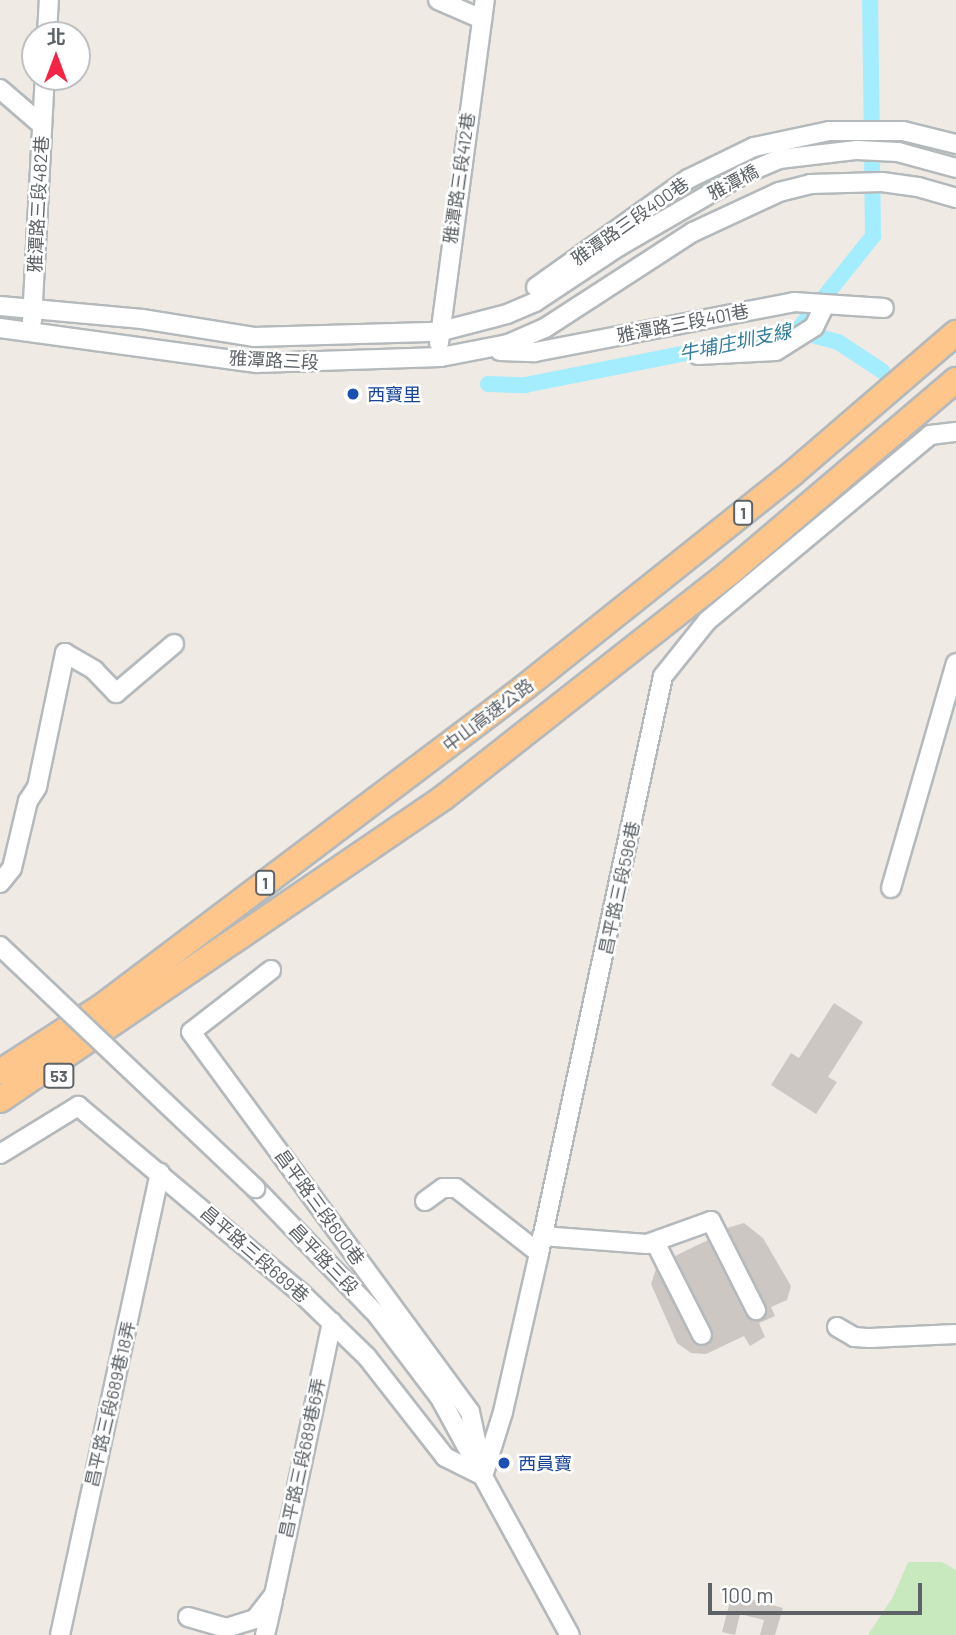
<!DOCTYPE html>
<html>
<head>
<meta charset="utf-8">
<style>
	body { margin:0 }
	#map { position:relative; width:956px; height:1635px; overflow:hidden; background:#efeae4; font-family:Barlow,"Noto Sans TC",sans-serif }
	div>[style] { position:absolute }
	.green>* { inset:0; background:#c8e9be }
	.canal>* { height:16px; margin:-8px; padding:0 8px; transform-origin:8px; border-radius:8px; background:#a4edff }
	.building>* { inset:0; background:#ccc7c3 }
	.roads { filter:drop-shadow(2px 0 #b4b9bc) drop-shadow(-2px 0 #b4b9bc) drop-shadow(0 2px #b4b9bc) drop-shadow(0 -2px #b4b9bc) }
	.minor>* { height:18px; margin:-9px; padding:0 9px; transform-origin:9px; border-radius:9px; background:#fff }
	.highway>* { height:24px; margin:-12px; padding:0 12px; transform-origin:12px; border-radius:12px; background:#ffc68b }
	.bridges { filter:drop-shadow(2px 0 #b4b9bc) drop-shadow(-2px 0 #b4b9bc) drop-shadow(0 2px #b4b9bc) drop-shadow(0 -2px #b4b9bc) }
	.minor-bridge>* { height:18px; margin:-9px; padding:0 9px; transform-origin:9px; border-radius:9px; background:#fff }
	.dots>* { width:19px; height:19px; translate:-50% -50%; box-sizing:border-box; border:4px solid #fff; border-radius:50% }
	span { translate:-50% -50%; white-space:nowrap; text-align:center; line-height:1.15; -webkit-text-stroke:5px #fff; paint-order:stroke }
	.shield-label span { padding:2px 5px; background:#fff; border:2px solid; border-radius:5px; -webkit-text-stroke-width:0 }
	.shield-label { font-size:16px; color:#5c6266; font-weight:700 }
	.street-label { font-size:18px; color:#5c6266 }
	.transit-label { font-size:18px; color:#164399 }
	.left { translate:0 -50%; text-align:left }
	.water-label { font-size:19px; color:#337f9c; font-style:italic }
	.north { position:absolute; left:21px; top:21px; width:70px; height:70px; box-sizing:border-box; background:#fff; border:2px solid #bec0c2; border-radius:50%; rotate:0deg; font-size:19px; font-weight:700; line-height:28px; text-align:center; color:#5c6266 }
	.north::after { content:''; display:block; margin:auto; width:24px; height:32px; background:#f52445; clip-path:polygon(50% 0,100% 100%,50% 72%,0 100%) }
	.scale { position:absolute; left:708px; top:1583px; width:214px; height:32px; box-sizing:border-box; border:4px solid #5c6266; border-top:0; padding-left:9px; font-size:21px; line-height:24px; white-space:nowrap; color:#5c6266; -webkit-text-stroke:5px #fff; paint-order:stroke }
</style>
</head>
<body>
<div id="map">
	<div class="green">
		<i style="clip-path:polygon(908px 1562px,942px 1562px,956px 1570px,956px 1635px,868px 1635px,893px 1597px)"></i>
	</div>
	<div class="canal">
		<i style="left:797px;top:331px;width:42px;rotate:15deg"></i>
		<i style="left:838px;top:342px;width:53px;rotate:33.4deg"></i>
		<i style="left:488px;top:384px;width:37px;rotate:2deg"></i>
		<i style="left:525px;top:385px;width:277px;rotate:-11.2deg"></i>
		<i style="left:797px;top:331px;width:122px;rotate:-51.3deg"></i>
		<i style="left:873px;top:236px;width:236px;rotate:-90.7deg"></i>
	</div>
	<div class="building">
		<i style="clip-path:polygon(834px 1003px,863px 1022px,828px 1077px,837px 1082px,816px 1114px,771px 1085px,791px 1053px,799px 1058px)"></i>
		<i style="clip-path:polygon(744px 1223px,763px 1238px,791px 1286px,787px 1300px,771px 1307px,775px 1316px,759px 1323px,765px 1337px,750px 1346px,744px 1336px,706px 1354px,691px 1353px,677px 1343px,651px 1284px,656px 1269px,696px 1345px,708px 1345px,712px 1331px,675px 1256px,708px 1240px,746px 1316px,762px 1320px,766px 1305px,727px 1228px)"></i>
		<i style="clip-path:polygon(732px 1594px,783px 1608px,775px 1635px,760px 1635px,764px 1620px,740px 1614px,735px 1635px,722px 1632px)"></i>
	</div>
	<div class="roads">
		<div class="minor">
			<i style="left:438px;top:0;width:48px;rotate:23.4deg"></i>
			<i style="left:47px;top:35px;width:35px;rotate:-87deg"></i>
			<i style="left:0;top:89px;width:55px;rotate:40.6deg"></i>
			<i style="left:536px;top:287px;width:186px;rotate:-35.4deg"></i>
			<i style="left:688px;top:179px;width:73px;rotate:-25.9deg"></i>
			<i style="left:754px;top:147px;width:77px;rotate:-12deg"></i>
			<i style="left:829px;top:131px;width:74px"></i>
			<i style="left:903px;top:131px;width:55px;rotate:13.8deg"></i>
			<i style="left:0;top:306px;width:143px;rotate:5.2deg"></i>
			<i style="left:142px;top:319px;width:113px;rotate:9.1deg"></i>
			<i style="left:254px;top:337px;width:184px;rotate:-1.6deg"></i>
			<i style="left:438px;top:332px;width:71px;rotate:-14.6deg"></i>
			<i style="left:507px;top:314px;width:30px;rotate:-23deg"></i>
			<i style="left:535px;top:302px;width:100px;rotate:-33.5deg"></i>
			<i style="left:618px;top:247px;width:146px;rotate:-30.1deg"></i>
			<i style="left:744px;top:174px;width:38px;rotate:-23deg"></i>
			<i style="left:779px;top:159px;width:79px;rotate:-6.6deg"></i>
			<i style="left:857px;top:150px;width:41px;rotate:2.8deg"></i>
			<i style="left:898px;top:152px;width:60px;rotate:15.4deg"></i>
			<i style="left:32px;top:321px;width:244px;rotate:-87deg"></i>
			<i style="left:0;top:328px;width:259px;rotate:7.8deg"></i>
			<i style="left:257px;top:363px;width:184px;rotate:-1.9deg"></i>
			<i style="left:441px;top:357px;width:68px;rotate:-11deg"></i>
			<i style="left:508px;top:344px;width:40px;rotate:-23.4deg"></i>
			<i style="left:545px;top:328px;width:176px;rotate:-33deg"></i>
			<i style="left:693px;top:232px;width:95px;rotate:-24.9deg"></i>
			<i style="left:779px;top:192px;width:32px;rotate:-14deg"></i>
			<i style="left:810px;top:184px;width:72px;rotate:-1.6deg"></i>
			<i style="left:882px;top:182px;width:36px;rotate:8deg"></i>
			<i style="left:918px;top:187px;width:40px;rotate:16deg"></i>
			<i style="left:439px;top:343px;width:346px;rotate:-82.4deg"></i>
			<i style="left:500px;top:351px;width:35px;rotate:2deg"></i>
			<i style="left:535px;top:352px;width:264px;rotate:-10.9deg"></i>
			<i style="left:794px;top:302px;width:90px;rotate:3.8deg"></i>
			<i style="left:698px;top:355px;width:78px;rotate:-2.9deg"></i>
			<i style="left:776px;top:351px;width:45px;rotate:-32.3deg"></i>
			<i style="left:814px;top:327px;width:25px;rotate:-64deg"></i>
			<i style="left:0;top:883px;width:19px;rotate:-51deg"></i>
			<i style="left:12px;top:868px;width:69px;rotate:-76.6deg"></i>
			<i style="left:28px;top:801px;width:17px;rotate:-57deg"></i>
			<i style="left:37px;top:787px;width:137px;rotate:-78.2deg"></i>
			<i style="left:65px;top:653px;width:34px;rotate:30deg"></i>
			<i style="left:94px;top:670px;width:32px;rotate:46deg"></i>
			<i style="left:116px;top:693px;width:76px;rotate:-40.2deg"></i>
			<i style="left:891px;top:888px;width:234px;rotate:-73.9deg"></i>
			<i style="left:271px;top:970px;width:101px;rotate:142.2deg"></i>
			<i style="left:191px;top:1032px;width:471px;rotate:53.7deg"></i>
			<i style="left:470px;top:1412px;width:62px;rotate:78deg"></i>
			<i style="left:0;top:1154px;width:92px;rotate:-31.6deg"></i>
			<i style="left:78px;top:1106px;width:290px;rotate:40deg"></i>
			<i style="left:300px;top:1292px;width:93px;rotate:44.1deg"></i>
			<i style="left:367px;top:1357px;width:127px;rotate:52deg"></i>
			<i style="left:445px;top:1457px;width:42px;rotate:26.6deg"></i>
			<i style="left:255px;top:1188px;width:178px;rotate:46.1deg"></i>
			<i style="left:378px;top:1316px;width:103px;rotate:52.9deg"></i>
			<i style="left:440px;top:1398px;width:270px;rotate:61.3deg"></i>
			<i style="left:425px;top:1201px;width:22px;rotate:-36deg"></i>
			<i style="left:443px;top:1188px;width:13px"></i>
			<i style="left:456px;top:1188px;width:105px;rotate:38.1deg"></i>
			<i style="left:542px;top:1236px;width:105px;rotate:4.4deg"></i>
			<i style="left:647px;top:1244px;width:68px;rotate:-19.8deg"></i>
			<i style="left:711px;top:1221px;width:100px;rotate:63.2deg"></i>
			<i style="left:655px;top:1242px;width:104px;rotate:63.2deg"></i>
			<i style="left:837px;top:1327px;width:20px;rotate:30deg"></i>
			<i style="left:854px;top:1337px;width:16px;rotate:4deg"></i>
			<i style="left:870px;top:1338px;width:86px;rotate:-2.7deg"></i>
			<i style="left:483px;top:1476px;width:67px;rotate:-72.6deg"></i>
			<i style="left:503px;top:1412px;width:163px;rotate:-77.2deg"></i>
			<i style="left:539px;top:1253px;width:590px;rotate:-77.87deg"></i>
			<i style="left:663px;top:676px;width:70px;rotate:-51.3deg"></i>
			<i style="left:707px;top:621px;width:290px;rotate:-39.8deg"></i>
			<i style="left:930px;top:435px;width:26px;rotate:-7deg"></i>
			<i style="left:188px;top:1617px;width:40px;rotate:16deg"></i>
			<i style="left:226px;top:1628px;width:30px;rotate:-17deg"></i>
			<i style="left:255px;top:1619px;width:31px;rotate:-52deg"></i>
			<i style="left:274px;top:1595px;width:279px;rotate:-78deg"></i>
			<i style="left:60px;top:1635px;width:473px;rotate:-77.8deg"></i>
			<i style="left:265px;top:1635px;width:35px;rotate:-77deg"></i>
		</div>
		<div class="highway">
			<i style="left:0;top:1072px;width:120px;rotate:-32.8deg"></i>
			<i style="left:101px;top:1007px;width:531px;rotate:-37.04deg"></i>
			<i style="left:525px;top:687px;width:343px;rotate:-38.6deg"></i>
			<i style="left:793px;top:473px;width:215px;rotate:-40.7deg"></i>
			<i style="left:0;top:1100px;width:536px;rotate:-34.28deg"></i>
			<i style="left:443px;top:798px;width:364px;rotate:-38.2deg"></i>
			<i style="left:729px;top:573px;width:298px;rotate:-40.4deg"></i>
		</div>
	</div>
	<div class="bridges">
		<div class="minor-bridge">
			<i style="left:0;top:946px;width:352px;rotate:43.5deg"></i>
		</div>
	</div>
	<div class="dots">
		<i style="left:353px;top:394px;background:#1a4fb4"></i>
		<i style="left:504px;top:1463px;background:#1a4fb4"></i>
	</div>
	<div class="shield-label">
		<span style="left:743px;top:513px">1</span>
		<span style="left:265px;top:883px">1</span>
		<span style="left:59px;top:1076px">53</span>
	</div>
	<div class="street-label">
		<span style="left:459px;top:178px;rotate:-82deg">雅潭路三段412巷</span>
		<span style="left:733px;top:182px;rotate:-28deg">雅潭橋</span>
		<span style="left:38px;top:204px;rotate:-87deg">雅潭路三段482巷</span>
		<span style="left:630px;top:221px;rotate:-35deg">雅潭路三段400巷</span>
		<span style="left:683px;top:323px;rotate:-11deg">雅潭路三段401巷</span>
		<span style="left:274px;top:360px;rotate:3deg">雅潭路三段</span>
		<span style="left:488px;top:715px;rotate:-37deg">中山高速公路</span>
		<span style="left:619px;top:888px;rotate:-78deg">昌平路三段596巷</span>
		<span style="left:320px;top:1207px;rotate:54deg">昌平路三段600巷</span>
		<span style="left:255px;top:1254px;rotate:41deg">昌平路三段689巷</span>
		<span style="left:324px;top:1259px;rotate:46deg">昌平路三段</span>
		<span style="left:110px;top:1404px;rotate:-77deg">昌平路三段689巷18弄</span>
		<span style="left:302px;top:1458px;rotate:-78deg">昌平路三段689巷6弄</span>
	</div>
	<div class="transit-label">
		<span class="left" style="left:367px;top:394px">西寶里</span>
		<span class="left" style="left:518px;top:1463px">西員寶</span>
	</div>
	<div class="water-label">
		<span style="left:735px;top:342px;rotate:-12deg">牛埔庄圳支線</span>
	</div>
	<div class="north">北</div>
	<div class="scale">100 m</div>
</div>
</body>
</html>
